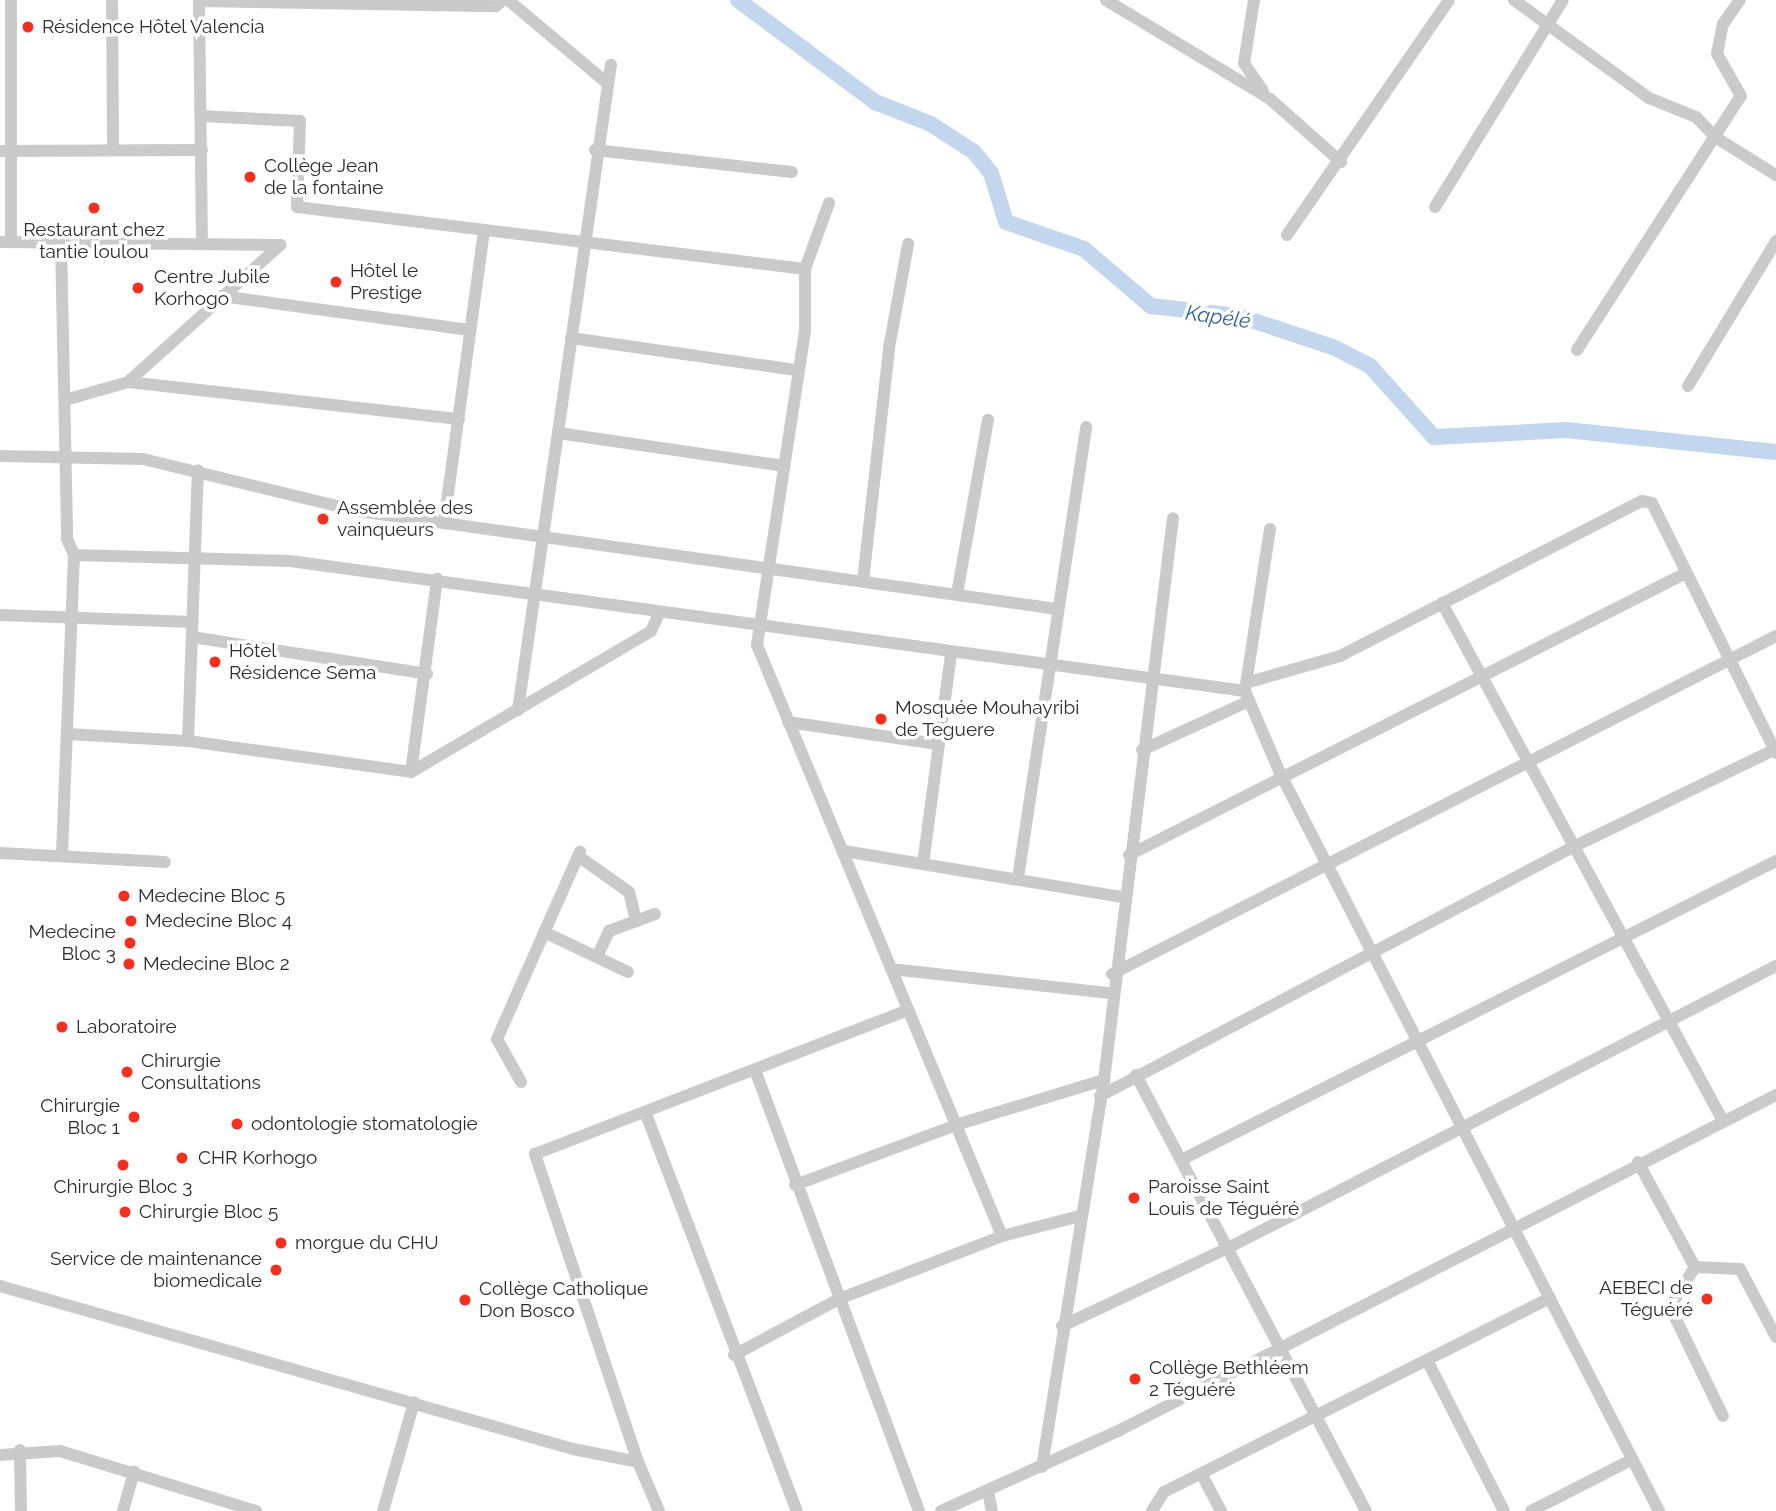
<!DOCTYPE html>
<html>
<head>
<meta charset="utf-8">
<style>
	body { margin:0 }
	#map { position:relative; width:1776px; height:1511px; overflow:hidden; background:#fff; font-family:Raleway,sans-serif }
	div>[style] { position:absolute }
	.river>* { height:16px; margin:-8px; padding:0 8px; transform-origin:8px; border-radius:8px; background:#c2d6ee }
	.minor>* { height:12px; margin:-6px; padding:0 6px; transform-origin:6px; border-radius:6px; background:#cacaca }
	.dots>* { width:19px; height:19px; translate:-50% -50%; box-sizing:border-box; border:4px solid #fff; border-radius:50% }
	span { translate:-50% -50%; white-space:nowrap; text-align:center; line-height:1.15; -webkit-text-stroke:7px #fff; paint-order:stroke }
	.poi-label { font-size:19px; color:#2d2d2d }
	.left { translate:0 -50%; text-align:left }
	.right { translate:-100% -50%; text-align:right }
	.water-label { font-size:21px; color:#346096; font-style:italic }
</style>
</head>
<body>
<div id="map">
	<div class="river">
		<i style="left:738px;top:0;width:171px;rotate:36.7deg"></i>
		<i style="left:875px;top:102px;width:60px;rotate:21.4deg"></i>
		<i style="left:931px;top:124px;width:51px;rotate:33.1deg"></i>
		<i style="left:974px;top:152px;width:27px;rotate:51deg"></i>
		<i style="left:991px;top:173px;width:51px;rotate:73deg"></i>
		<i style="left:1006px;top:222px;width:83px;rotate:19.1deg"></i>
		<i style="left:1084px;top:249px;width:88px;rotate:40.4deg"></i>
		<i style="left:1151px;top:306px;width:89px;rotate:6.5deg"></i>
		<i style="left:1239px;top:316px;width:99px;rotate:18.3deg"></i>
		<i style="left:1333px;top:347px;width:42px;rotate:27.2deg"></i>
		<i style="left:1370px;top:366px;width:96px;rotate:48deg"></i>
		<i style="left:1434px;top:437px;width:132px;rotate:-3deg"></i>
		<i style="left:1566px;top:430px;width:211px;rotate:6deg"></i>
	</div>
	<div class="minor">
		<i style="left:11px;top:0;width:242px;rotate:90deg"></i>
		<i style="left:112px;top:0;width:150px;rotate:89.6deg"></i>
		<i style="left:199px;top:0;width:243px;rotate:89.3deg"></i>
		<i style="left:508px;top:0;width:129px;rotate:40deg"></i>
		<i style="left:1106px;top:0;width:192px;rotate:31.1deg"></i>
		<i style="left:1270px;top:99px;width:95px;rotate:41.6deg"></i>
		<i style="left:1254px;top:0;width:64px;rotate:99deg"></i>
		<i style="left:1244px;top:63px;width:34px;rotate:56deg"></i>
		<i style="left:1514px;top:0;width:167px;rotate:36deg"></i>
		<i style="left:1649px;top:98px;width:51px;rotate:22deg"></i>
		<i style="left:1696px;top:117px;width:28px;rotate:46deg"></i>
		<i style="left:1715px;top:137px;width:72px;rotate:31.9deg"></i>
		<i style="left:199px;top:1px;width:297px;rotate:1deg"></i>
		<i style="left:496px;top:6px;width:9px;rotate:-41deg"></i>
		<i style="left:201px;top:116px;width:99px;rotate:2.9deg"></i>
		<i style="left:300px;top:121px;width:86px;rotate:92deg"></i>
		<i style="left:297px;top:207px;width:512px;rotate:6.96deg"></i>
		<i style="left:595px;top:150px;width:198px;rotate:6.4deg"></i>
		<i style="left:0;top:151px;width:202px;rotate:-0.3deg"></i>
		<i style="left:829px;top:203px;width:70px;rotate:110deg"></i>
		<i style="left:805px;top:269px;width:62px;rotate:90deg"></i>
		<i style="left:805px;top:331px;width:318px;rotate:98.7deg"></i>
		<i style="left:757px;top:645px;width:640px;rotate:67.48deg"></i>
		<i style="left:1435px;top:207px;width:243px;rotate:-58.3deg"></i>
		<i style="left:1287px;top:235px;width:285px;rotate:-55.4deg"></i>
		<i style="left:0;top:242px;width:280px;rotate:0.6deg"></i>
		<i style="left:61px;top:243px;width:296px;rotate:88.8deg"></i>
		<i style="left:67px;top:539px;width:17px;rotate:66deg"></i>
		<i style="left:74px;top:555px;width:301px;rotate:92.3deg"></i>
		<i style="left:221px;top:296px;width:251px;rotate:7.8deg"></i>
		<i style="left:571px;top:338px;width:226px;rotate:8.1deg"></i>
		<i style="left:1577px;top:350px;width:302px;rotate:-57.2deg"></i>
		<i style="left:1741px;top:96px;width:48px;rotate:-119.7deg"></i>
		<i style="left:1717px;top:54px;width:31px;rotate:-79deg"></i>
		<i style="left:1723px;top:24px;width:29px;rotate:-55deg"></i>
		<i style="left:128px;top:382px;width:205px;rotate:-42deg"></i>
		<i style="left:1688px;top:386px;width:170px;rotate:-58.7deg"></i>
		<i style="left:65px;top:400px;width:66px;rotate:-15.9deg"></i>
		<i style="left:128px;top:382px;width:333px;rotate:6.4deg"></i>
		<i style="left:558px;top:433px;width:227px;rotate:8.3deg"></i>
		<i style="left:0;top:456px;width:143px;rotate:1.2deg"></i>
		<i style="left:143px;top:459px;width:221px;rotate:13.6deg"></i>
		<i style="left:358px;top:511px;width:706px;rotate:7.98deg"></i>
		<i style="left:444px;top:523px;width:295px;rotate:-82.2deg"></i>
		<i style="left:1270px;top:529px;width:164px;rotate:98.8deg"></i>
		<i style="left:1245px;top:691px;width:89px;rotate:66.9deg"></i>
		<i style="left:1280px;top:773px;width:830px;rotate:62.82deg"></i>
		<i style="left:74px;top:555px;width:216px;rotate:1.6deg"></i>
		<i style="left:290px;top:561px;width:964px;rotate:7.75deg"></i>
		<i style="left:863px;top:581px;width:234px;rotate:-83.6deg"></i>
		<i style="left:889px;top:348px;width:106px;rotate:-79.6deg"></i>
		<i style="left:957px;top:594px;width:177px;rotate:-79.9deg"></i>
		<i style="left:1442px;top:603px;width:589px;rotate:61.52deg"></i>
		<i style="left:0;top:615px;width:193px;rotate:2.1deg"></i>
		<i style="left:192px;top:637px;width:238px;rotate:8.9deg"></i>
		<i style="left:1249px;top:682px;width:95px;rotate:-15.9deg"></i>
		<i style="left:1340px;top:656px;width:339px;rotate:-27.2deg"></i>
		<i style="left:1642px;top:501px;width:10px;rotate:11deg"></i>
		<i style="left:1652px;top:503px;width:279px;rotate:63.6deg"></i>
		<i style="left:518px;top:710px;width:652px;rotate:-81.8deg"></i>
		<i style="left:788px;top:722px;width:151px;rotate:8.4deg"></i>
		<i style="left:68px;top:734px;width:120px;rotate:3.3deg"></i>
		<i style="left:188px;top:741px;width:225px;rotate:7.9deg"></i>
		<i style="left:411px;top:772px;width:278px;rotate:-30.4deg"></i>
		<i style="left:651px;top:631px;width:21px;rotate:-65deg"></i>
		<i style="left:188px;top:741px;width:271px;rotate:-87.9deg"></i>
		<i style="left:1142px;top:750px;width:118px;rotate:-24.6deg"></i>
		<i style="left:411px;top:772px;width:195px;rotate:-82.3deg"></i>
		<i style="left:844px;top:851px;width:282px;rotate:9.4deg"></i>
		<i style="left:0;top:853px;width:165px;rotate:3.1deg"></i>
		<i style="left:1129px;top:855px;width:624px;rotate:-26.85deg"></i>
		<i style="left:578px;top:856px;width:62px;rotate:35.2deg"></i>
		<i style="left:629px;top:892px;width:30px;rotate:76deg"></i>
		<i style="left:923px;top:864px;width:213px;rotate:-82.4deg"></i>
		<i style="left:1018px;top:878px;width:456px;rotate:-81.4deg"></i>
		<i style="left:544px;top:932px;width:93px;rotate:25.5deg"></i>
		<i style="left:597px;top:957px;width:29px;rotate:-65deg"></i>
		<i style="left:609px;top:931px;width:49px;rotate:-20.3deg"></i>
		<i style="left:891px;top:969px;width:220px;rotate:6.3deg"></i>
		<i style="left:1112px;top:974px;width:745px;rotate:-26.98deg"></i>
		<i style="left:755px;top:1070px;width:471px;rotate:69.6deg"></i>
		<i style="left:1136px;top:1075px;width:493px;rotate:62.2deg"></i>
		<i style="left:521px;top:1082px;width:49px;rotate:-119.2deg"></i>
		<i style="left:497px;top:1039px;width:205px;rotate:-66.1deg"></i>
		<i style="left:1100px;top:1096px;width:535px;rotate:-27.76deg"></i>
		<i style="left:1573px;top:847px;width:225px;rotate:-25.8deg"></i>
		<i style="left:646px;top:1114px;width:425px;rotate:69.2deg"></i>
		<i style="left:1181px;top:1160px;width:666px;rotate:-26.68deg"></i>
		<i style="left:1638px;top:1162px;width:119px;rotate:61.5deg"></i>
		<i style="left:1695px;top:1267px;width:47px;rotate:122deg"></i>
		<i style="left:1670px;top:1307px;width:121px;rotate:64.1deg"></i>
		<i style="left:795px;top:1185px;width:175px;rotate:-20.4deg"></i>
		<i style="left:959px;top:1124px;width:152px;rotate:-16.9deg"></i>
		<i style="left:1695px;top:1267px;width:45px;rotate:2.5deg"></i>
		<i style="left:1740px;top:1269px;width:77px;rotate:62.1deg"></i>
		<i style="left:0;top:1286px;width:596px;rotate:15.88deg"></i>
		<i style="left:573px;top:1449px;width:66px;rotate:11.3deg"></i>
		<i style="left:638px;top:1462px;width:53px;rotate:66.8deg"></i>
		<i style="left:1062px;top:1326px;width:183px;rotate:-25.2deg"></i>
		<i style="left:1228px;top:1248px;width:616px;rotate:-27.23deg"></i>
		<i style="left:734px;top:1355px;width:119px;rotate:-28.1deg"></i>
		<i style="left:839px;top:1299px;width:175px;rotate:-21.1deg"></i>
		<i style="left:1002px;top:1236px;width:81px;rotate:-14.4deg"></i>
		<i style="left:1427px;top:1360px;width:169px;rotate:63deg"></i>
		<i style="left:20px;top:1450px;width:61px;rotate:89.1deg"></i>
		<i style="left:0;top:1455px;width:60px;rotate:-3.8deg"></i>
		<i style="left:60px;top:1451px;width:205px;rotate:17deg"></i>
		<i style="left:638px;top:1462px;width:325px;rotate:-108.5deg"></i>
		<i style="left:535px;top:1154px;width:400px;rotate:-21.1deg"></i>
		<i style="left:1042px;top:1467px;width:392px;rotate:-80.9deg"></i>
		<i style="left:1104px;top:1080px;width:566px;rotate:-83deg"></i>
		<i style="left:1202px;top:1475px;width:41px;rotate:62.2deg"></i>
		<i style="left:988px;top:1491px;width:20px;rotate:79deg"></i>
		<i style="left:123px;top:1511px;width:41px;rotate:-74.2deg"></i>
		<i style="left:383px;top:1511px;width:113px;rotate:-74.1deg"></i>
		<i style="left:941px;top:1511px;width:196px;rotate:-24.3deg"></i>
		<i style="left:1120px;top:1430px;width:737px;rotate:-27.05deg"></i>
		<i style="left:1152px;top:1511px;width:22px;rotate:-58deg"></i>
		<i style="left:1164px;top:1492px;width:432px;rotate:-26.7deg"></i>
		<i style="left:1531px;top:1511px;width:114px;rotate:-27deg"></i>
	</div>
	<div class="dots">
		<i style="left:28px;top:27px;background:#f52f1d"></i>
		<i style="left:250px;top:177px;background:#f52f1d"></i>
		<i style="left:94px;top:208px;background:#f52f1d"></i>
		<i style="left:336px;top:282px;background:#f52f1d"></i>
		<i style="left:138px;top:288px;background:#f52f1d"></i>
		<i style="left:323px;top:519px;background:#f52f1d"></i>
		<i style="left:215px;top:662px;background:#f52f1d"></i>
		<i style="left:881px;top:719px;background:#f52f1d"></i>
		<i style="left:124px;top:896px;background:#f52f1d"></i>
		<i style="left:131px;top:921px;background:#f52f1d"></i>
		<i style="left:130px;top:943px;background:#f52f1d"></i>
		<i style="left:129px;top:964px;background:#f52f1d"></i>
		<i style="left:62px;top:1027px;background:#f52f1d"></i>
		<i style="left:127px;top:1072px;background:#f52f1d"></i>
		<i style="left:134px;top:1117px;background:#f52f1d"></i>
		<i style="left:237px;top:1124px;background:#f52f1d"></i>
		<i style="left:182px;top:1158px;background:#f52f1d"></i>
		<i style="left:123px;top:1165px;background:#f52f1d"></i>
		<i style="left:1134px;top:1198px;background:#f52f1d"></i>
		<i style="left:125px;top:1212px;background:#f52f1d"></i>
		<i style="left:281px;top:1243px;background:#f52f1d"></i>
		<i style="left:276px;top:1270px;background:#f52f1d"></i>
		<i style="left:1707px;top:1299px;background:#f52f1d"></i>
		<i style="left:465px;top:1300px;background:#f52f1d"></i>
		<i style="left:1135px;top:1379px;background:#f52f1d"></i>
	</div>
	<div class="poi-label">
		<span class="left" style="left:42px;top:27px">Résidence Hôtel Valencia</span>
		<span class="left" style="left:264px;top:177px">Collège Jean<br>de la fontaine</span>
		<span style="left:94px;top:241px">Restaurant chez<br>tantie loulou</span>
		<span class="left" style="left:350px;top:282px">Hôtel le<br>Prestige</span>
		<span class="left" style="left:154px;top:288px">Centre Jubile<br>Korhogo</span>
		<span class="left" style="left:337px;top:519px">Assemblée des<br>vainqueurs</span>
		<span class="left" style="left:229px;top:662px">Hôtel<br>Résidence Sema</span>
		<span class="left" style="left:895px;top:719px">Mosquée Mouhayribi<br>de Teguere</span>
		<span class="left" style="left:138px;top:896px">Medecine Bloc 5</span>
		<span class="left" style="left:145px;top:921px">Medecine Bloc 4</span>
		<span class="right" style="left:116px;top:943px">Medecine<br>Bloc 3</span>
		<span class="left" style="left:143px;top:964px">Medecine Bloc 2</span>
		<span class="left" style="left:76px;top:1027px">Laboratoire</span>
		<span class="left" style="left:141px;top:1072px">Chirurgie<br>Consultations</span>
		<span class="right" style="left:120px;top:1117px">Chirurgie<br>Bloc 1</span>
		<span class="left" style="left:251px;top:1124px">odontologie stomatologie</span>
		<span class="left" style="left:198px;top:1158px">CHR Korhogo</span>
		<span style="left:123px;top:1187px">Chirurgie Bloc 3</span>
		<span class="left" style="left:1148px;top:1198px">Paroisse Saint<br>Louis de Téguéré</span>
		<span class="left" style="left:139px;top:1212px">Chirurgie Bloc 5</span>
		<span class="left" style="left:295px;top:1243px">morgue du CHU</span>
		<span class="right" style="left:262px;top:1270px">Service de maintenance<br>biomedicale</span>
		<span class="right" style="left:1693px;top:1299px">AEBECI de<br>Téguéré</span>
		<span class="left" style="left:479px;top:1300px">Collège Catholique<br>Don Bosco</span>
		<span class="left" style="left:1149px;top:1379px">Collège Bethléem<br>2 Téguéré</span>
	</div>
	<div class="water-label">
		<span style="left:1218px;top:317px;rotate:8deg">Kapélé</span>
	</div>
</div>
</body>
</html>
